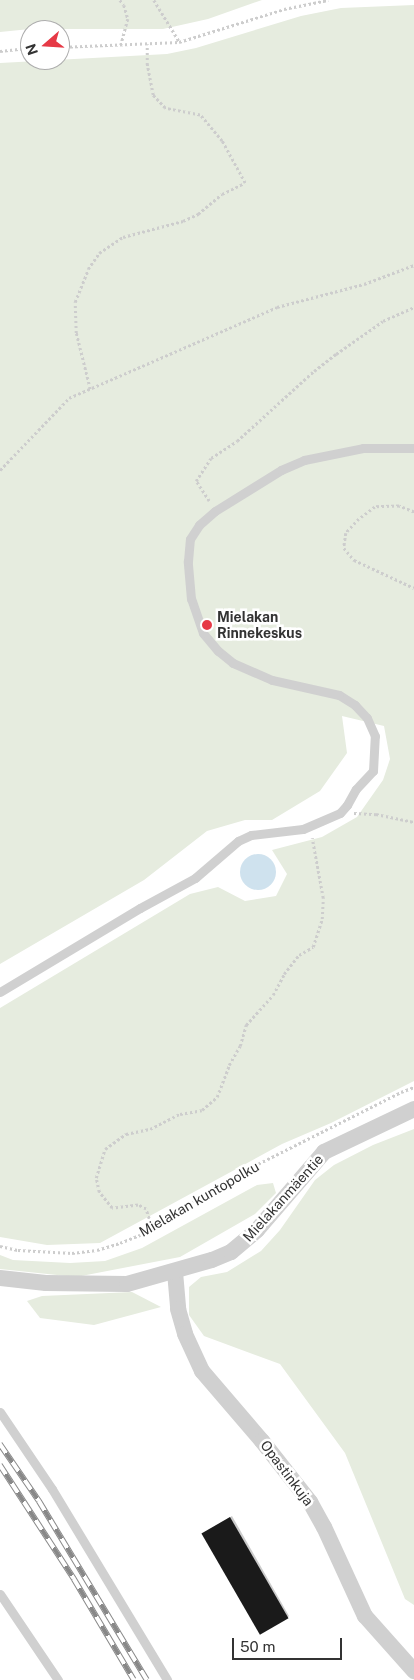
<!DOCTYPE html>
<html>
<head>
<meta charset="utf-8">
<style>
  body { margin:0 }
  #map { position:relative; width:414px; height:1680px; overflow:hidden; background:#fff; font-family:"Public Sans",sans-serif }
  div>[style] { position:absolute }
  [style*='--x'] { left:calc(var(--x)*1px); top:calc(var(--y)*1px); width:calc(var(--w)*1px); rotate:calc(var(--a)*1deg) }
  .green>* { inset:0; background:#e6ecdf }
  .water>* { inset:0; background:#cfe2ee }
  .round { border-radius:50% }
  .shadow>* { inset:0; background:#0003 }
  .building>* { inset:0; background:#1a1a1a; transform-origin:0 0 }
  .path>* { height:2.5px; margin-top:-1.25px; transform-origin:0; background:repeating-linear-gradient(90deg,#cdcdcd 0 2.5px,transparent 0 5px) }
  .service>* { height:9px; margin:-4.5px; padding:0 4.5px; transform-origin:4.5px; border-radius:4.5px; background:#d0d0d0 }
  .minor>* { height:16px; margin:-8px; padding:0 8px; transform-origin:8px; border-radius:8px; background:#d0d0d0 }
  .rail>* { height:5.5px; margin-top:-2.75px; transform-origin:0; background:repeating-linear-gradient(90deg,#fff 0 11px,#888 0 22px); box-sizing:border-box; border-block:1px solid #888 }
  .dots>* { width:14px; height:14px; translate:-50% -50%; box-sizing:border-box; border:2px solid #fff; border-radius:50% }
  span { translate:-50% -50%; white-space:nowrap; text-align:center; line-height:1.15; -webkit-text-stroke:5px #fff; paint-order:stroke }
  .poi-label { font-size:14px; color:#333; font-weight:700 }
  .left { translate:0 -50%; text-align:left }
  .street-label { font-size:14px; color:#333 }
  .north { position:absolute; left:20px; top:20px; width:50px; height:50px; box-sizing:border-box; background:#fff; border:1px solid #adadad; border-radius:50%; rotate:251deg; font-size:14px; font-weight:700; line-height:20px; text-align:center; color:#333 }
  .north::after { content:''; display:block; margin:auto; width:18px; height:22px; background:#e63946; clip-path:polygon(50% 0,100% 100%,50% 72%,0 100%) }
  .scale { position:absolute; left:232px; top:1638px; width:110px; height:22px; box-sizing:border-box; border:2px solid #333; border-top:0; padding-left:6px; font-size:15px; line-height:18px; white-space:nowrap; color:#333; -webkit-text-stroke:4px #fff; paint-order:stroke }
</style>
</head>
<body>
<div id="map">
  <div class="green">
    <i style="clip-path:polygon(0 0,262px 0,208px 19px,163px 29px,30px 29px,0 32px)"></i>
    <i style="clip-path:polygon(414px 5px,414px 1081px,331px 1123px,282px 1144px,100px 1243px,47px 1245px,0 1237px,0 1008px,190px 894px,218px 887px,245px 901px,276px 896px,287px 874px,272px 850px,322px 837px,357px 817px,383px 780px,390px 759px,384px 726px,342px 716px,347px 753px,320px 791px,272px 820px,245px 820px,207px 831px,144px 880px,0 964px,0 63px,167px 54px,196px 48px,301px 16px,341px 8px)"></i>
    <i style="clip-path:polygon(414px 1129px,414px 1605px,405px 1599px,345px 1453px,280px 1364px,204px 1336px,189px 1315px,189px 1287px,201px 1277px,227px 1272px,261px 1251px,280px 1230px,315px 1180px,334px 1165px,373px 1145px)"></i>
    <i style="clip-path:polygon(273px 1183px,276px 1193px,255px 1214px,180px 1257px,76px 1277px,0 1269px,0 1255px,13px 1260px,70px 1263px,105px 1261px,142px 1248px,257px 1185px)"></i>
    <i style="clip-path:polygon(132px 1292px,161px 1307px,94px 1325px,40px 1318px,27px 1301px,42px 1296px)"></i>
  </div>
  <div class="water">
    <i class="round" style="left:240px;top:854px;width:36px;height:36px"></i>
  </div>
  <div class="shadow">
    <i style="clip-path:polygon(232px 1516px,289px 1616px,287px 1618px,205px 1532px)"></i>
  </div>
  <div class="building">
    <i style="left:230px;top:1517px;width:117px;height:33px;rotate:60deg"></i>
  </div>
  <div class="path">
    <i style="--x:120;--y:0;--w:6;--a:51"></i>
    <i style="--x:124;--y:5;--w:15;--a:74"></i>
    <i style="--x:128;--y:19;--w:27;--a:105"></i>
    <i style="--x:154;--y:0;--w:48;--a:58.6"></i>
    <i style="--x:60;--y:47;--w:119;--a:-2.4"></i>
    <i style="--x:179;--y:42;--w:110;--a:-17.4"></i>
    <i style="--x:284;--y:9;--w:45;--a:-11.6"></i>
    <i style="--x:0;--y:51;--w:30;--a:-6"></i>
    <i style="--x:90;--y:389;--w:58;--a:-104"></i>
    <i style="--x:76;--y:333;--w:31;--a:-92"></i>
    <i style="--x:75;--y:302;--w:35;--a:-68"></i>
    <i style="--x:88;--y:269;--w:19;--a:-55"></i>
    <i style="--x:99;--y:253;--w:29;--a:-34"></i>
    <i style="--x:123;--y:237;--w:62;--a:-14.9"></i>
    <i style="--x:183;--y:221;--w:17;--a:-25"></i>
    <i style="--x:198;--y:214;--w:31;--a:-40"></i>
    <i style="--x:222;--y:194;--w:25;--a:-26"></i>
    <i style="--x:245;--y:183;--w:48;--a:-118.7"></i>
    <i style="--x:222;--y:141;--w:34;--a:-130"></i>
    <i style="--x:200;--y:115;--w:36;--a:-169"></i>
    <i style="--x:165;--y:108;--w:18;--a:-133"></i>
    <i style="--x:153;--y:95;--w:31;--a:-101"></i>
    <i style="--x:147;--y:65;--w:21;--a:-90"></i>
    <i style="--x:0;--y:470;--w:100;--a:-46.2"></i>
    <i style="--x:69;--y:398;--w:227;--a:-23.6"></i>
    <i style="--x:277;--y:307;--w:90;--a:-14.8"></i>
    <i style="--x:364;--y:284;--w:53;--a:-20.8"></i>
    <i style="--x:209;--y:501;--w:24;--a:-123"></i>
    <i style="--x:196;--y:481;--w:27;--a:-57"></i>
    <i style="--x:211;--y:458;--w:31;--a:-33"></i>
    <i style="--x:237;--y:441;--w:104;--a:-42.3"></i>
    <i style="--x:314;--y:371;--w:28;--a:-38"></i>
    <i style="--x:336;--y:354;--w:57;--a:-35.1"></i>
    <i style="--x:383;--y:321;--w:34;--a:-24"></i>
    <i style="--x:414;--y:512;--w:16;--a:-158"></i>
    <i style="--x:399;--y:506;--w:24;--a:178"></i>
    <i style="--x:375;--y:507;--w:20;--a:143"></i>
    <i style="--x:359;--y:519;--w:19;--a:133"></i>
    <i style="--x:346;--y:533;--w:15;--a:98"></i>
    <i style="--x:344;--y:548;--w:16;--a:50"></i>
    <i style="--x:354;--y:560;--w:66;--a:25"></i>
    <i style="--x:354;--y:813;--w:22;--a:3"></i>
    <i style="--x:376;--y:814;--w:39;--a:12"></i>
    <i style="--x:152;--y:1228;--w:20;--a:-108"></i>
    <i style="--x:146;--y:1209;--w:9;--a:-153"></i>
    <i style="--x:138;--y:1205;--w:26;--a:173"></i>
    <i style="--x:112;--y:1208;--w:21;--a:-129"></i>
    <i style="--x:99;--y:1192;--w:14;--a:-102"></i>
    <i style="--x:96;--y:1178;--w:30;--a:-73"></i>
    <i style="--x:105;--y:1149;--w:26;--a:-36"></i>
    <i style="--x:126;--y:1134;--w:25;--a:-12"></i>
    <i style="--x:150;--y:1129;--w:34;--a:-27"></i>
    <i style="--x:180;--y:1114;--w:22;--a:-10"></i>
    <i style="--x:202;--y:1110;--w:20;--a:-41"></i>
    <i style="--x:217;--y:1097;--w:34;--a:-69"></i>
    <i style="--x:229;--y:1065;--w:22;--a:-60"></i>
    <i style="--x:240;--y:1046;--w:22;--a:-74"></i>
    <i style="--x:246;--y:1025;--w:40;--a:-48"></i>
    <i style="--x:273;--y:995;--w:24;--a:-62"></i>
    <i style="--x:284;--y:974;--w:24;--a:-52"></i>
    <i style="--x:299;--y:955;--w:16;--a:-30"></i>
    <i style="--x:313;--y:947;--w:29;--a:-72"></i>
    <i style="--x:322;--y:919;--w:21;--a:-87"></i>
    <i style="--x:323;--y:898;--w:61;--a:-100.4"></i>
    <i style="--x:0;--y:1246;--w:18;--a:13"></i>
    <i style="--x:18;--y:1250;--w:54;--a:3.2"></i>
    <i style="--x:72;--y:1253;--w:25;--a:-7"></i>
    <i style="--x:97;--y:1250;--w:24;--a:-17"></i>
    <i style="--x:120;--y:1243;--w:24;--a:-22"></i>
    <i style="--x:142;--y:1234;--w:111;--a:-32.1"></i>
    <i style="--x:236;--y:1175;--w:185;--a:-26.7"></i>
    <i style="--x:401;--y:1092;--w:14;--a:-21"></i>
  </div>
  <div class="service">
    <i style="--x:0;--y:992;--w:163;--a:-31"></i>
    <i style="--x:140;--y:908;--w:63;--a:-28.6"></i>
    <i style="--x:195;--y:878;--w:57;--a:-40.7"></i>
    <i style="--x:238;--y:841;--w:14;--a:-25"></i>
    <i style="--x:251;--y:835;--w:52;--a:-6.6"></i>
    <i style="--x:303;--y:829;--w:40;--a:-23.4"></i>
    <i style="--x:340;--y:813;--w:11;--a:-49"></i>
    <i style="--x:347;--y:805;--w:18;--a:-61"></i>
    <i style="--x:356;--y:789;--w:25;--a:-47"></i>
    <i style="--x:373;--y:771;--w:35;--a:-87"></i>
    <i style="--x:375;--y:736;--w:20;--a:-114"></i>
    <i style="--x:367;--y:718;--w:18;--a:-133"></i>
    <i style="--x:355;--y:705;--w:19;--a:-148"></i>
    <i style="--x:339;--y:695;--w:69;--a:-167.4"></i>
    <i style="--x:272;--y:680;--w:43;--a:-156.4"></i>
    <i style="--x:233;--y:663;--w:19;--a:-141"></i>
    <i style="--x:218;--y:651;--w:23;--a:-130"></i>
    <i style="--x:203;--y:633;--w:36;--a:-109"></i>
    <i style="--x:191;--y:599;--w:38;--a:-95"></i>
    <i style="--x:188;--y:561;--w:22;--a:-85"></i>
    <i style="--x:190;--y:539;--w:17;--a:-57"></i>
    <i style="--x:199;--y:525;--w:21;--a:-41"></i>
    <i style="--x:215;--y:511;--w:78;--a:-31.8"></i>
    <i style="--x:281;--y:470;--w:25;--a:-23"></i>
    <i style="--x:304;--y:460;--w:60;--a:-11.5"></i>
    <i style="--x:363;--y:448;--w:51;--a:0"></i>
    <i style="--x:0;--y:1412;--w:93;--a:56"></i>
    <i style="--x:52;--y:1489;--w:223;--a:58.9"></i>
    <i style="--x:0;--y:1594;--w:104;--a:56"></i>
  </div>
  <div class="minor">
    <i style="--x:175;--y:1272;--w:37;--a:85"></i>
    <i style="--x:178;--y:1309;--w:26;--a:74"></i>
    <i style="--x:185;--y:1334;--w:41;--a:65.3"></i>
    <i style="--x:202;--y:1371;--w:92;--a:49.4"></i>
    <i style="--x:262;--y:1441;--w:78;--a:51.8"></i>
    <i style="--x:310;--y:1502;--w:29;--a:61"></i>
    <i style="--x:324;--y:1527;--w:98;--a:65.3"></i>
    <i style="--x:365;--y:1616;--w:74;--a:48.3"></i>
    <i style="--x:0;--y:1278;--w:46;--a:6.2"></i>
    <i style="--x:46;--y:1283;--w:81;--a:0.7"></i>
    <i style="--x:127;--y:1284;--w:88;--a:-15.8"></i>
    <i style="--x:212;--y:1260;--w:21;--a:-23"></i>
    <i style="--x:231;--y:1252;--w:34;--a:-40"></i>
    <i style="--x:257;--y:1230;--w:103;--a:-49.3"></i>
    <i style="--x:324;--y:1152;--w:100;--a:-25.5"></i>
  </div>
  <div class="rail">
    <i style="--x:0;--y:1444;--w:69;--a:55.6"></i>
    <i style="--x:39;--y:1501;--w:209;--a:58.9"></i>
    <i style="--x:0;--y:1465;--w:136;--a:57"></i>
    <i style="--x:74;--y:1579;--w:117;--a:59.3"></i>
  </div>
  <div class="dots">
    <i style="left:207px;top:625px;background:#e63946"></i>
  </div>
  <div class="poi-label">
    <span class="left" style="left:217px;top:625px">Mielakan<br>Rinnekeskus</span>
  </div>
  <div class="street-label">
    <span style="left:283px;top:1198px;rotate:-48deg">Mielakanmäentie</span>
    <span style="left:199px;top:1199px;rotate:-30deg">Mielakan kuntopolku</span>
    <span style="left:287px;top:1473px;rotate:53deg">Opastinkuja</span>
  </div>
  <div class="north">N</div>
  <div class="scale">50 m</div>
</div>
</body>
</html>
